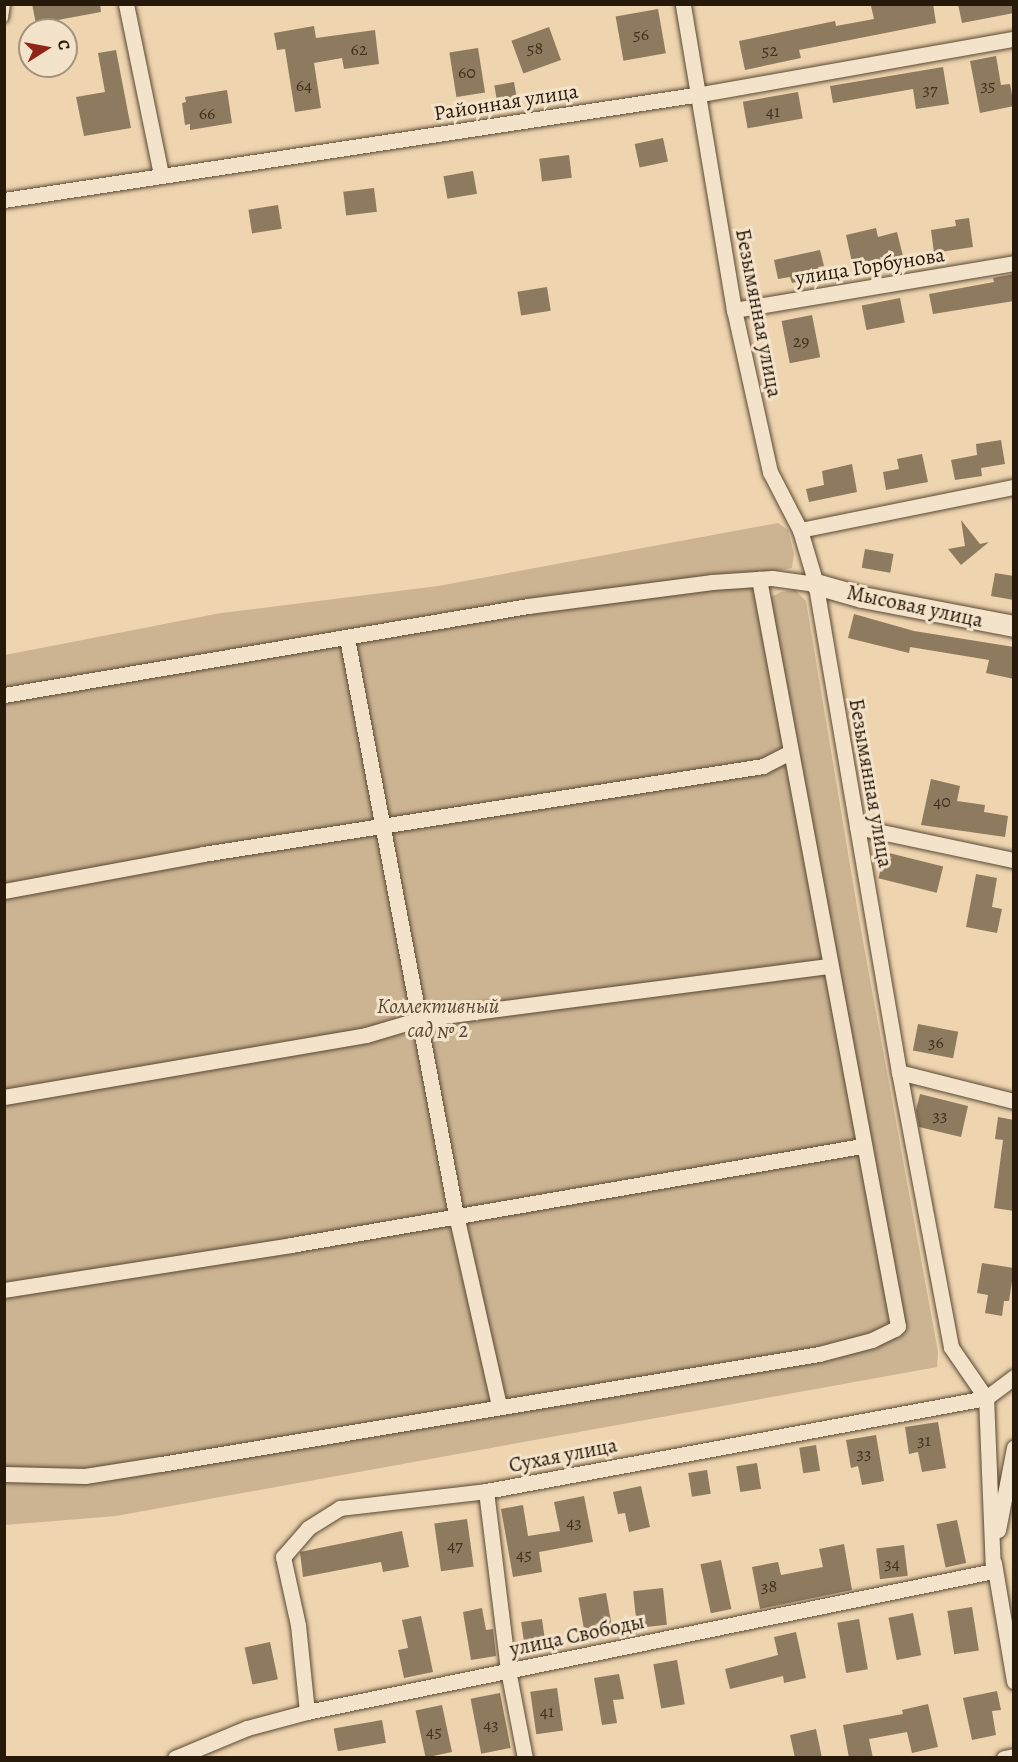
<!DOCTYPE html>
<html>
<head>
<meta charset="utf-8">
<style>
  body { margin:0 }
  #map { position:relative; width:1018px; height:1762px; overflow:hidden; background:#eed4af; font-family:Alegreya,serif }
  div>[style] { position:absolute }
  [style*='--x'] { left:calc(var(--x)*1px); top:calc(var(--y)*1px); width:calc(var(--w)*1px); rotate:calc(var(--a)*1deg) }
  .green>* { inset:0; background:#ccb493 }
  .building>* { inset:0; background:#8e7a5f; transform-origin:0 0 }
  .roads { filter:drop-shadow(0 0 2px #594832) drop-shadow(0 0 2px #594832) }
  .lane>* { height:8px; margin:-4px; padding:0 4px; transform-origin:4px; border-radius:4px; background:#f4e3cb }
  .street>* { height:15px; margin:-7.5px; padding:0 7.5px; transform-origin:7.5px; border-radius:7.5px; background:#f4e3cb }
  .secondary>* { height:21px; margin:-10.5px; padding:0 10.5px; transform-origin:10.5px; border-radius:10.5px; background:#f4e3cb }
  span { translate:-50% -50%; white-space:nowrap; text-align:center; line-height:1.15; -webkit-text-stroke:6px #f4e3cb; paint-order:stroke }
  .number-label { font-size:18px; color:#41311e }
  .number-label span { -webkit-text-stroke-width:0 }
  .street-label { font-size:21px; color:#271909 }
  .park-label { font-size:21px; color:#594832; font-style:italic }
  .frame { position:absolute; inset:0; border:6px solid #271909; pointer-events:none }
  .north { position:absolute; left:18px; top:18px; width:60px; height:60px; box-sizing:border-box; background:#f4e3cb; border:2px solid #a2927d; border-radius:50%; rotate:79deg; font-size:16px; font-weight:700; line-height:24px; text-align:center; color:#271909 }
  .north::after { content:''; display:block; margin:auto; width:21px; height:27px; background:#8f2418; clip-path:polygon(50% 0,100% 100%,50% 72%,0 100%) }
</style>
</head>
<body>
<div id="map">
  <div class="green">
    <i style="clip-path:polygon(778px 523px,788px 530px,794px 554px,792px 568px,769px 572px,767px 599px,781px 592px,795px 590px,806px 601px,859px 919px,938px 1352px,937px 1367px,116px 1516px,5px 1525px,5px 655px,221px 613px,438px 586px)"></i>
  </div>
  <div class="building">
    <i style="clip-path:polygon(32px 4px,100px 4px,101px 12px,36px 24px)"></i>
    <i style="clip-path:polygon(879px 4px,933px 4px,936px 23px,799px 50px,801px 58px,745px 70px,739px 41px,835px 21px,836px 26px,874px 19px,871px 6px)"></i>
    <i style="clip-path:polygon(958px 4px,1014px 4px,1014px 13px,962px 23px)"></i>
    <i style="left:658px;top:9px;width:45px;height:43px;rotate:80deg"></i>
    <i style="clip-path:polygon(314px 26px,316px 38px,375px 30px,379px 64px,344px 69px,342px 58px,314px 63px,321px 108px,295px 112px,285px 49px,277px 50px,274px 33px)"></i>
    <i style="left:549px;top:27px;width:35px;height:40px;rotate:70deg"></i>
    <i style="left:478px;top:48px;width:45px;height:29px;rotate:81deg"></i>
    <i style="clip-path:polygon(116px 50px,131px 128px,84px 136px,76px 97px,105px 92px,98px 53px)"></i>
    <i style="clip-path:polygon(996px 56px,1001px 85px,1010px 84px,1014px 106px,980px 113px,970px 61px)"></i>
    <i style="clip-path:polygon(943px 67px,949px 104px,916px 109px,913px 89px,833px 103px,830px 86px)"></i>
    <i style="left:514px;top:82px;width:17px;height:20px;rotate:80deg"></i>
    <i style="clip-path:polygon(227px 90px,232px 123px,190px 130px,190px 124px,185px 125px,182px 103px,186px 102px,185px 97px)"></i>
    <i style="left:798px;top:92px;width:27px;height:56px;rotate:80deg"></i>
    <i style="left:663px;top:138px;width:24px;height:29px;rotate:78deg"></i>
    <i style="left:569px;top:155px;width:23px;height:30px;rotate:83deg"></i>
    <i style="left:473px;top:171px;width:23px;height:30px;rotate:80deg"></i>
    <i style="left:374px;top:188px;width:24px;height:31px;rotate:83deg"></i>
    <i style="left:278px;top:205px;width:24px;height:30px;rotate:81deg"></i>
    <i style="clip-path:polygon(969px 218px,973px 247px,934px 253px,931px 230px,956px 226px,955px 220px)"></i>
    <i style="clip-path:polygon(876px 228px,878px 237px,897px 232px,903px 256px,853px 267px,846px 235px)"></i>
    <i style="clip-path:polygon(820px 250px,824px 266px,818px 267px,820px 277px,792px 283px,790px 277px,778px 279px,774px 260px)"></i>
    <i style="clip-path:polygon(1014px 274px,1014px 301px,933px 314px,929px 294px,994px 282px,993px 278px)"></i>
    <i style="left:547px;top:287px;width:24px;height:30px;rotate:81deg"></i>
    <i style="left:900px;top:298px;width:25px;height:39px;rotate:79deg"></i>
    <i style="left:812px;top:315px;width:43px;height:31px;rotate:79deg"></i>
    <i style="clip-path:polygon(1001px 440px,1005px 464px,981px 468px,982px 476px,955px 480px,951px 460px,977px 455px,976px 444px)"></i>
    <i style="clip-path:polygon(922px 454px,928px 482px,886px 490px,883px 472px,899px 469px,897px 459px)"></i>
    <i style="clip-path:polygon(852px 464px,857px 492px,809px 502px,806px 489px,824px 485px,822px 471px)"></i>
    <i style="clip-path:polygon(961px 520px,980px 544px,989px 542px,961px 565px,948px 549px,965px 546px)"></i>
    <i style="left:865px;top:549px;width:29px;height:19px;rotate:10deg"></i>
    <i style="clip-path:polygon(995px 573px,1014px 576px,1014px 600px,991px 596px)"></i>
    <i style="clip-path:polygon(854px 614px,914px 631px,1014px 647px,1014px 679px,986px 673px,989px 660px,910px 647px,909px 653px,848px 638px)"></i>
    <i style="clip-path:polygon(931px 779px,960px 786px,957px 801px,985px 805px,984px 812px,1008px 816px,1005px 837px,921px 825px)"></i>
    <i style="left:885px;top:852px;width:60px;height:27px;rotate:14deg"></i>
    <i style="clip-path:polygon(976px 874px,997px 878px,992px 907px,1002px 909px,997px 933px,966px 927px)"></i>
    <i style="left:918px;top:1024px;width:41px;height:27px;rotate:11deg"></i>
    <i style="clip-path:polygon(920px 1094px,968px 1106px,961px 1137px,919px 1127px,916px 1110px)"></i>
    <i style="clip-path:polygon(998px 1117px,1014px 1120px,1014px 1211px,994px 1208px,1003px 1140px,995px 1139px)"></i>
    <i style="clip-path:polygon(982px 1263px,1014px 1268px,1009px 1301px,1004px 1301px,1002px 1316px,985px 1313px,988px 1295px,977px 1293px)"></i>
    <i style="clip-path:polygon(938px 1422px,946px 1468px,922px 1472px,918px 1452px,909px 1454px,905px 1427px)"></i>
    <i style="clip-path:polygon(876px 1435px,884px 1481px,862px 1485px,858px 1466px,851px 1468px,846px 1440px)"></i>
    <i style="left:816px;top:1445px;width:26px;height:17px;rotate:81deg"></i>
    <i style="left:757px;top:1463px;width:26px;height:21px;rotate:81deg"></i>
    <i style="left:707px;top:1470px;width:24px;height:19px;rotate:81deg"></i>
    <i style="clip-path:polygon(641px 1486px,650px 1527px,629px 1532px,625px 1513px,618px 1514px,613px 1492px)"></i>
    <i style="clip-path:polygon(584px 1496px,593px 1542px,539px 1552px,542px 1572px,513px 1577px,501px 1509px,523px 1505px,528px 1536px,560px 1531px,554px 1502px)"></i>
    <i style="left:467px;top:1519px;width:48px;height:33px;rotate:82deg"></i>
    <i style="left:957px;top:1520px;width:44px;height:21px;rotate:78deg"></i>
    <i style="clip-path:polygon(402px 1531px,409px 1567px,383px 1572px,381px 1562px,303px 1577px,300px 1552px)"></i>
    <i style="clip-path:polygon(844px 1544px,852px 1590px,760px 1609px,752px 1567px,778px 1562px,781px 1575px,823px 1567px,819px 1549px)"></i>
    <i style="left:904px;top:1545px;width:31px;height:28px;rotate:83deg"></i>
    <i style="left:721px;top:1560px;width:50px;height:21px;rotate:78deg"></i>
    <i style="left:663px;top:1588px;width:37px;height:30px;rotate:84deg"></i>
    <i style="left:606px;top:1593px;width:42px;height:28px;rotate:80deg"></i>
    <i style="left:972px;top:1607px;width:44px;height:25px;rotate:81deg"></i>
    <i style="clip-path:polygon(482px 1608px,486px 1630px,493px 1629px,496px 1656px,471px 1660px,463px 1612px)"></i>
    <i style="left:913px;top:1613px;width:43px;height:25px;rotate:79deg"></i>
    <i style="clip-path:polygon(421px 1616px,433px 1672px,404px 1678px,398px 1650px,408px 1648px,402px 1620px)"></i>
    <i style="left:542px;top:1619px;width:28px;height:21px;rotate:82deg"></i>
    <i style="left:859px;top:1619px;width:51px;height:22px;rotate:80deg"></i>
    <i style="clip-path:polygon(796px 1632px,806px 1678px,784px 1683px,783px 1676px,730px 1689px,725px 1669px,778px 1655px,774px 1637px)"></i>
    <i style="left:270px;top:1642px;width:38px;height:26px;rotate:78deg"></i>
    <i style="left:677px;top:1660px;width:45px;height:24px;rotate:80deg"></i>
    <i style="clip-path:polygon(619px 1674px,624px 1699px,613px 1700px,617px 1723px,602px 1725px,594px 1678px)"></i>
    <i style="left:557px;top:1688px;width:43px;height:27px;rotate:82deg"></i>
    <i style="clip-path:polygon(997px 1691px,1001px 1710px,992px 1711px,996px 1735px,972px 1740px,963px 1698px)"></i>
    <i style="left:500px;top:1693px;width:56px;height:30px;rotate:79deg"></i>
    <i style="clip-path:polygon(928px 1704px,938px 1747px,912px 1753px,907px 1732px,869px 1739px,873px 1758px,849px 1758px,843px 1725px,903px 1714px,902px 1710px)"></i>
    <i style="left:442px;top:1705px;width:48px;height:27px;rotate:78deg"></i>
    <i style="left:382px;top:1720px;width:23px;height:49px;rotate:80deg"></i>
    <i style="clip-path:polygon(816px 1729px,822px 1758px,795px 1758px,790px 1735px)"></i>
  </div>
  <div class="roads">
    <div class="lane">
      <i style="--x:4;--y:18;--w:14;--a:-82"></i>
    </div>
    <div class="street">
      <i style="--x:126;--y:4;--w:175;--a:78.4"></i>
      <i style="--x:4;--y:200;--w:705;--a:-8.65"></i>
      <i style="--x:701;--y:94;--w:318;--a:-10"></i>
      <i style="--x:734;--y:310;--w:284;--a:-9.5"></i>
      <i style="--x:800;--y:530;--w:218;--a:-11.4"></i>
      <i style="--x:347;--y:638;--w:587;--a:79.3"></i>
      <i style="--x:456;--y:1215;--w:196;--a:77.3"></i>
      <i style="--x:4;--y:695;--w:532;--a:-9.64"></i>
      <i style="--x:528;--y:606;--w:186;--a:-7.4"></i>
      <i style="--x:712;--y:582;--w:60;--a:-3.8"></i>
      <i style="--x:772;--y:578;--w:44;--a:7.8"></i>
      <i style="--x:857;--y:827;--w:160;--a:11.9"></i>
      <i style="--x:4;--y:891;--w:202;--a:-10.5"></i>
      <i style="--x:203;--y:854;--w:567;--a:-8.93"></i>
      <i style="--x:763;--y:766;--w:29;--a:-27"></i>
      <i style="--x:899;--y:1072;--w:119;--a:14.2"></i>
      <i style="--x:4;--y:1097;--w:367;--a:-9.7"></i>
      <i style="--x:366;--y:1035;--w:56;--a:-16.5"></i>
      <i style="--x:420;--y:1019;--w:412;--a:-7.4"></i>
      <i style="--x:4;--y:1290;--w:291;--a:-8.9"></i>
      <i style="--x:291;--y:1245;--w:580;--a:-9.84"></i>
      <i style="--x:4;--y:1474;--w:81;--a:1.4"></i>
      <i style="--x:85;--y:1476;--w:77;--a:-9"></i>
      <i style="--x:161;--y:1464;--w:667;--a:-9.49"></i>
      <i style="--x:819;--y:1354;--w:55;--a:-14.8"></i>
      <i style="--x:872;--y:1340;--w:25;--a:-26"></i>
      <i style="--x:895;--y:1329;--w:4;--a:-45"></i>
      <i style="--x:898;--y:1326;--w:760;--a:-100.54"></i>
      <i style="--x:486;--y:1491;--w:180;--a:83"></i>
      <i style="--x:508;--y:1670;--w:90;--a:79.1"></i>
      <i style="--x:998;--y:1530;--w:84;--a:-79"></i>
      <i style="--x:994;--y:1563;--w:120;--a:80.4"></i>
      <i style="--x:307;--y:1712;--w:87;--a:-95.9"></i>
      <i style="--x:298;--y:1625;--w:70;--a:-102.4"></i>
      <i style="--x:283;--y:1557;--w:38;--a:-49"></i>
      <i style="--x:308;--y:1528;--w:38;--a:-32"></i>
      <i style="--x:340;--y:1508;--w:147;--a:-6.6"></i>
      <i style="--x:486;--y:1491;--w:509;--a:-10.54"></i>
      <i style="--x:986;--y:1398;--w:35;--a:-37"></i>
      <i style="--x:175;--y:1758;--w:78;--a:-22.6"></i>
      <i style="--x:247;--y:1728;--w:62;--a:-14.9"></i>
      <i style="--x:307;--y:1712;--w:700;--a:-11.61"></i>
      <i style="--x:993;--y:1571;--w:173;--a:-92.3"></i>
      <i style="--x:986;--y:1398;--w:62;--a:-124.5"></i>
      <i style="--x:951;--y:1347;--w:280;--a:-100.7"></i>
      <i style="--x:899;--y:1072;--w:495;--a:-99.7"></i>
      <i style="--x:816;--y:584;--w:56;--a:-106.5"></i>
      <i style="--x:800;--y:530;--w:65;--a:-117.3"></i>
      <i style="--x:770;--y:472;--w:166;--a:-102.5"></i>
      <i style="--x:734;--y:310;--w:310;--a:-99.5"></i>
      <i style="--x:1004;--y:1758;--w:10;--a:-11"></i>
    </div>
    <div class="secondary">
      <i style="--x:816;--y:584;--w:48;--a:15.8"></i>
      <i style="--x:862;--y:597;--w:155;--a:10.8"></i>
    </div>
  </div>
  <div class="number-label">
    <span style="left:641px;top:34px">56</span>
    <span style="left:535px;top:48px">58</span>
    <span style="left:359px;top:49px">62</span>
    <span style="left:770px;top:50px">52</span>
    <span style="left:467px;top:72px">60</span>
    <span style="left:304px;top:85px">64</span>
    <span style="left:988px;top:85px">35</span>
    <span style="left:930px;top:89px">37</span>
    <span style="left:773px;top:111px">41</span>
    <span style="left:207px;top:113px">66</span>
    <span style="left:801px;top:341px">29</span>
    <span style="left:942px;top:801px">40</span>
    <span style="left:936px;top:1042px">36</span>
    <span style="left:940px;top:1115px">33</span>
    <span style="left:924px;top:1440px">31</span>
    <span style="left:864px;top:1453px">33</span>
    <span style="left:574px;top:1522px">43</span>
    <span style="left:455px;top:1545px">47</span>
    <span style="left:524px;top:1554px">45</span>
    <span style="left:892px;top:1563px">34</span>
    <span style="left:769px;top:1586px">38</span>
    <span style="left:547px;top:1711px">41</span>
    <span style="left:491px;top:1724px">43</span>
    <span style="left:434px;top:1731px">45</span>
  </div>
  <div class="street-label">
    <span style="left:506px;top:102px;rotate:-9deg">Районная улица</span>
    <span style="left:870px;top:266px;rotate:-9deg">улица Горбунова</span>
    <span style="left:759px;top:313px;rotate:79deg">Безымянная улица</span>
    <span style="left:915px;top:606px;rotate:12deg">Мысовая улица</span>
    <span style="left:871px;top:783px;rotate:80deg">Безымянная улица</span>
    <span style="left:563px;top:1455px;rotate:-11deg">Сухая улица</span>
    <span style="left:577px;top:1635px;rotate:-12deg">улица Свободы</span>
  </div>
  <div class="park-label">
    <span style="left:438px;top:1018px">Коллективный<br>сад № 2</span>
  </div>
  <div class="frame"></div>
  <div class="north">С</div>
</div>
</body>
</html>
